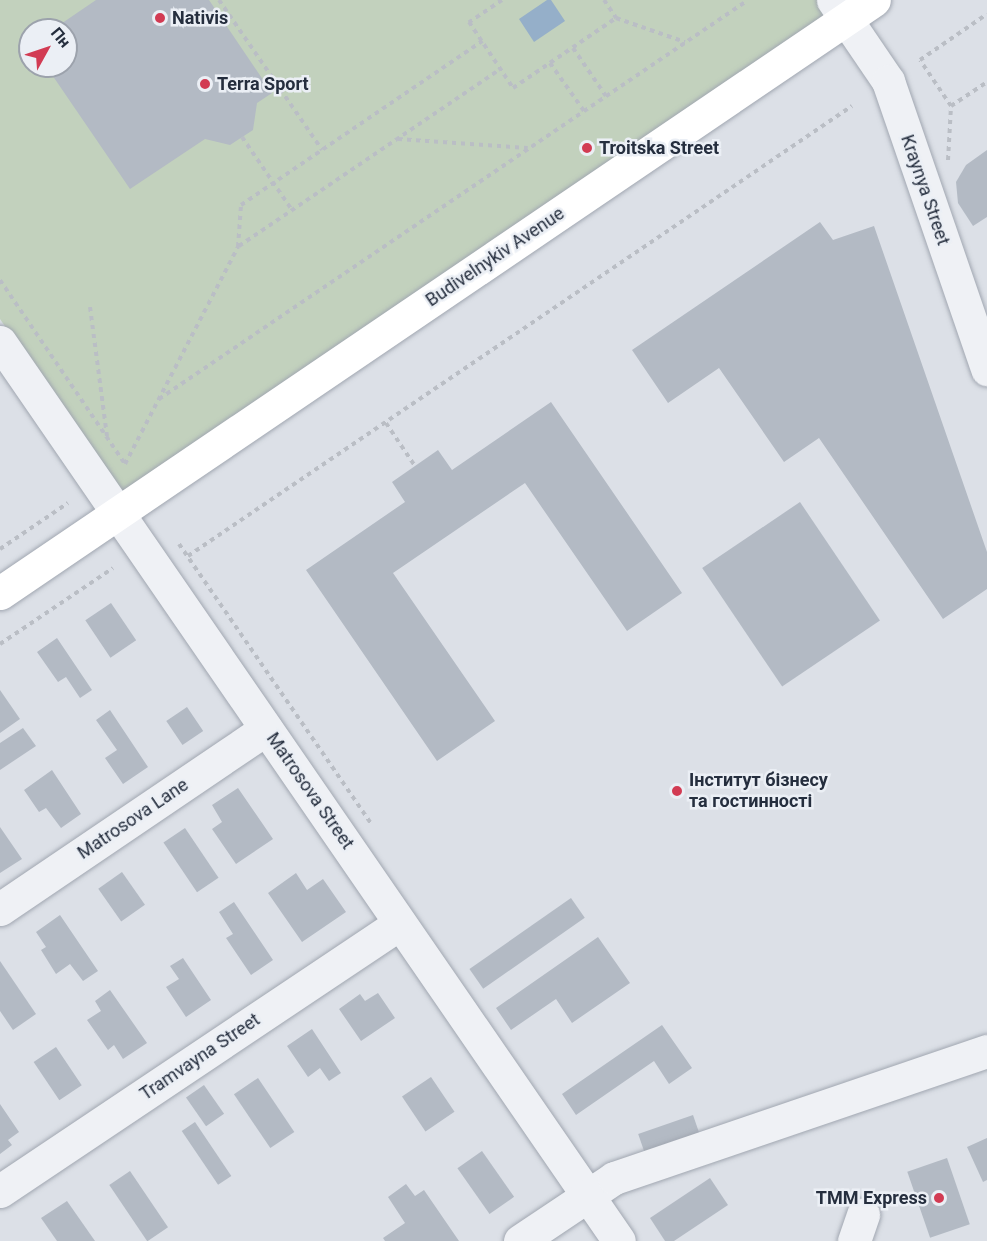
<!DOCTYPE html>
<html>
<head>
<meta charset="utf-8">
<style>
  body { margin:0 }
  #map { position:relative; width:987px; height:1241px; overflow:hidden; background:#dce0e7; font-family:Roboto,sans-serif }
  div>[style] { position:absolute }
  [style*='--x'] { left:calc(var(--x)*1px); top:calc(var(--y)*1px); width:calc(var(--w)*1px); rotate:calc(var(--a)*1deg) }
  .green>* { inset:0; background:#c2d1bd }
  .water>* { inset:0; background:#95afc9 }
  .building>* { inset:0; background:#b3bac4; transform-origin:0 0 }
  .path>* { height:4px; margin-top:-2px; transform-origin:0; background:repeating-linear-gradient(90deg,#babec5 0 4.5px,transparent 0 9px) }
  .roads { filter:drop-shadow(0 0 2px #a1a7b1) drop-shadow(0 0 2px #a1a7b1) }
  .minor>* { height:33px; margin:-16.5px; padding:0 16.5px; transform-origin:16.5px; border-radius:16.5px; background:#eff1f5 }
  .major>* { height:33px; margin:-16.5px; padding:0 16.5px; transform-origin:16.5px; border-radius:16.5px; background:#fff }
  .dots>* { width:16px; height:16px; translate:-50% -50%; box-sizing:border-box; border:3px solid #ebeff5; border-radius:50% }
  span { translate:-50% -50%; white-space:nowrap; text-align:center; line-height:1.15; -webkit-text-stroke:5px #ebeff5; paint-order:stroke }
  .poi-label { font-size:18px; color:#252e3e; font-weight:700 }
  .left { translate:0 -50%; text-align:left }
  .right { translate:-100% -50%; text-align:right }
  .street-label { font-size:18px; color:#252e3e }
  .north { position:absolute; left:18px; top:18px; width:60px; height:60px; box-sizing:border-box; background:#ebeff5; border:2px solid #9ca2ac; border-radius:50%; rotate:50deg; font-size:16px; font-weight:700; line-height:24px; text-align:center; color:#252e3e }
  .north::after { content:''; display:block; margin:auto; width:21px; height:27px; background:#d23b53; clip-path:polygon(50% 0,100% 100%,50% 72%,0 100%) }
</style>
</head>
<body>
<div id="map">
  <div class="green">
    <i style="clip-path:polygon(evenodd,0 0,818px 0,827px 14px,119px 494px,0 319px,0 0,30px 30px,66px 30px,66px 66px,30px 66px,30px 30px)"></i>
  </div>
  <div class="water">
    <i style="clip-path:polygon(547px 0,551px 0,565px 21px,534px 42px,519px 19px)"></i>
  </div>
  <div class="building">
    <i style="clip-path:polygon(96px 0,209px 0,272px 93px,257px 103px,253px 130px,230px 145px,205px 139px,130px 189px,46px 66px,66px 66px,66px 30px,52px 30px)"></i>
    <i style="clip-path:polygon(987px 150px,987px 217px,973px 226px,958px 203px,956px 182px,966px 165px)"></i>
    <i style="clip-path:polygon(820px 222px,833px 240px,874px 226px,987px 552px,987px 589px,943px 619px,819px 438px,784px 462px,719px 368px,668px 403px,632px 350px)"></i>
    <i style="clip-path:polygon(551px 402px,682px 593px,627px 631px,525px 483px,393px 573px,495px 721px,437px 761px,306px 570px,405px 502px,392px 482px,438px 450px,452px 470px)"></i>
    <i style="left:800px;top:502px;width:143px;height:118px;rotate:56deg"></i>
    <i style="left:111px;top:603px;width:45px;height:31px;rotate:56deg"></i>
    <i style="clip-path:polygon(57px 638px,92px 690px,80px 698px,66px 677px,58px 682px,37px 652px)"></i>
    <i style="clip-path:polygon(0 690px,20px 719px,0 733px)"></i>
    <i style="left:187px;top:707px;width:29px;height:25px;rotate:56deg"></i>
    <i style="clip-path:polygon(110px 710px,148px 767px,123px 784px,105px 758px,117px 750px,96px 720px)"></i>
    <i style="clip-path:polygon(23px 728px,36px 746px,0 770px,0 743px)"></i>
    <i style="clip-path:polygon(52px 770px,81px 814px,61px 828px,46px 808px,39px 812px,24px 790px)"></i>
    <i style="clip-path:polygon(238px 788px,273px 839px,236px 864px,212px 829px,222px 822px,212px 805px)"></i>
    <i style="clip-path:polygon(0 827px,22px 859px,0 873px)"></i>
    <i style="left:185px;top:828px;width:60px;height:26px;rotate:56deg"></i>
    <i style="left:122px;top:872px;width:40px;height:29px;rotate:55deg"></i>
    <i style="clip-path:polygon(296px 873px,307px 890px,323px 879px,346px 912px,302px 942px,268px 893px)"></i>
    <i style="left:571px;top:898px;width:24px;height:124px;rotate:55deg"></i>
    <i style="clip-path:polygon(234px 902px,273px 960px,251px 975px,226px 938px,233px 934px,219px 912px)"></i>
    <i style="clip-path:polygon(60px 915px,98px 971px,83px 981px,70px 964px,56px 974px,41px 950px,46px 947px,36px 932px)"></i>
    <i style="clip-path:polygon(598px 937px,630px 983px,572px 1023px,556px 999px,511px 1030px,496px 1008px)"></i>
    <i style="clip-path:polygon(183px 958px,211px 1000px,186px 1017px,166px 987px,179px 979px,170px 966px)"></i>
    <i style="clip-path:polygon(0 961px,36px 1014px,13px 1030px,0 1011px)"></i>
    <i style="clip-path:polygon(110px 990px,147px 1043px,123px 1059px,114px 1045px,108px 1050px,87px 1020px,101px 1011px,95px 1001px)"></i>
    <i style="clip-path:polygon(378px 993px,395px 1018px,361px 1041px,339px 1009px,360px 994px,365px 1001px)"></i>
    <i style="clip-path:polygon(662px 1025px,692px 1068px,669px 1084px,654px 1061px,576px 1115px,562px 1094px)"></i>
    <i style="clip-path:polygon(312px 1029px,341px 1073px,329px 1081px,320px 1068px,308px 1077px,287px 1046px)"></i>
    <i style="left:56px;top:1047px;width:46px;height:27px;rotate:56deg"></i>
    <i style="left:431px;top:1077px;width:42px;height:35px;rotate:56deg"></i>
    <i style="left:258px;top:1078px;width:65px;height:29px;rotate:56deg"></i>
    <i style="left:204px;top:1085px;width:35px;height:22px;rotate:55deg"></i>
    <i style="clip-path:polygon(0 1104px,19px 1132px,8px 1140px,12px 1145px,0 1154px)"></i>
    <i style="left:693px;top:1115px;width:28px;height:58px;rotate:71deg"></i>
    <i style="left:195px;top:1122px;width:65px;height:16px;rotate:56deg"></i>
    <i style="clip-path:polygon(987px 1138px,987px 1180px,983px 1182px,967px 1147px)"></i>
    <i style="left:482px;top:1151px;width:56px;height:30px;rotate:55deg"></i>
    <i style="left:947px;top:1158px;width:70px;height:42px;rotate:71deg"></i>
    <i style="left:130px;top:1171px;width:68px;height:25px;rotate:56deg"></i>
    <i style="clip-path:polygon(710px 1178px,728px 1205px,674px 1241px,665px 1241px,650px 1218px)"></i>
    <i style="clip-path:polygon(406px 1184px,415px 1196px,424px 1190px,459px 1241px,385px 1241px,383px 1238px,405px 1223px,388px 1197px)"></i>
    <i style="clip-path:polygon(67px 1201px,95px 1241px,57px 1241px,41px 1218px)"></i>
  </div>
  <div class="path">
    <i style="--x:219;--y:0;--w:182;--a:55.5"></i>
    <i style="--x:502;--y:0;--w:40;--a:146"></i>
    <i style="--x:469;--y:22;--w:79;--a:56.3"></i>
    <i style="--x:513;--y:88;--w:125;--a:-34.2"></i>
    <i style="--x:604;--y:0;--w:22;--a:56"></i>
    <i style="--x:616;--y:18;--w:73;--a:19.2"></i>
    <i style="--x:573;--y:48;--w:58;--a:55.5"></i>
    <i style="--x:550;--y:63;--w:59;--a:54.7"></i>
    <i style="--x:951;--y:106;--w:43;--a:-33.7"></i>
    <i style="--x:242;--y:137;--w:88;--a:55.6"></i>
    <i style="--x:398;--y:139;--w:130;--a:4"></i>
    <i style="--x:948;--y:160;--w:54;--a:-86.8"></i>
    <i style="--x:951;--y:106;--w:55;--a:-124"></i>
    <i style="--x:920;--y:60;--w:81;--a:-34.5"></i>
    <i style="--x:239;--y:246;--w:315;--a:-34.1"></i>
    <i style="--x:0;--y:280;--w:222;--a:55.8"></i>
    <i style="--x:125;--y:464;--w:245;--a:-62.5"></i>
    <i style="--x:238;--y:247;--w:42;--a:-85.9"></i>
    <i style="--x:241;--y:205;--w:292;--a:-34.2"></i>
    <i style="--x:90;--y:307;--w:130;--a:82.5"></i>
    <i style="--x:159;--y:399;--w:711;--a:-34.11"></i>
    <i style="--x:386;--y:423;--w:52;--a:56"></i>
    <i style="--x:179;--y:544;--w:341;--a:55.5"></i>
    <i style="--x:0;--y:549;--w:82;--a:-34.1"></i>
    <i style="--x:188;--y:556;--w:802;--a:-34.13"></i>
    <i style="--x:0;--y:644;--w:136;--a:-33.9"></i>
  </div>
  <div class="roads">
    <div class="minor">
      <i style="--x:833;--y:0;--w:98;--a:55.8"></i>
      <i style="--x:888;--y:81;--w:305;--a:71"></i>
      <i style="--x:0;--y:342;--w:1091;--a:55.45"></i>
      <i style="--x:0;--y:909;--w:321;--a:-34.1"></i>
      <i style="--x:0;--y:1191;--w:481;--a:-33.8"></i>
      <i style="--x:520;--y:1241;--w:113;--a:-33.8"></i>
      <i style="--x:614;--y:1178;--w:394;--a:-18.8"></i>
      <i style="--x:854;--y:1241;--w:28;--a:-71"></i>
    </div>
    <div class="major">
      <i style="--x:0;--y:593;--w:1056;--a:-34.16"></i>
    </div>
  </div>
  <div class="dots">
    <i style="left:160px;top:18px;background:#d23b53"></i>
    <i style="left:205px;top:84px;background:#d23b53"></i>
    <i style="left:587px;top:148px;background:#d23b53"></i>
    <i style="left:677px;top:791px;background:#d23b53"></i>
    <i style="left:939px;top:1198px;background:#d23b53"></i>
  </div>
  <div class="poi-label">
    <span class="left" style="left:172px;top:18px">Nativis</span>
    <span class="left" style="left:217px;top:84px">Terra Sport</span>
    <span class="left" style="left:599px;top:148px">Troitska Street</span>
    <span class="left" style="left:689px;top:791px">Інститут бізнесу<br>та гостинності</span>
    <span class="right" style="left:927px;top:1198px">TMM Express</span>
  </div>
  <div class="street-label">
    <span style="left:925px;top:190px;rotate:71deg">Kraynya Street</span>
    <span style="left:495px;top:257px;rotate:-34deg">Budivelnykiv Avenue</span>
    <span style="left:310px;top:791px;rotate:55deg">Matrosova Street</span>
    <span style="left:133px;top:819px;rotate:-34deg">Matrosova Lane</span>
    <span style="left:200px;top:1057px;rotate:-34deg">Tramvayna Street</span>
  </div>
  <div class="north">Пн</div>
</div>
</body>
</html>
